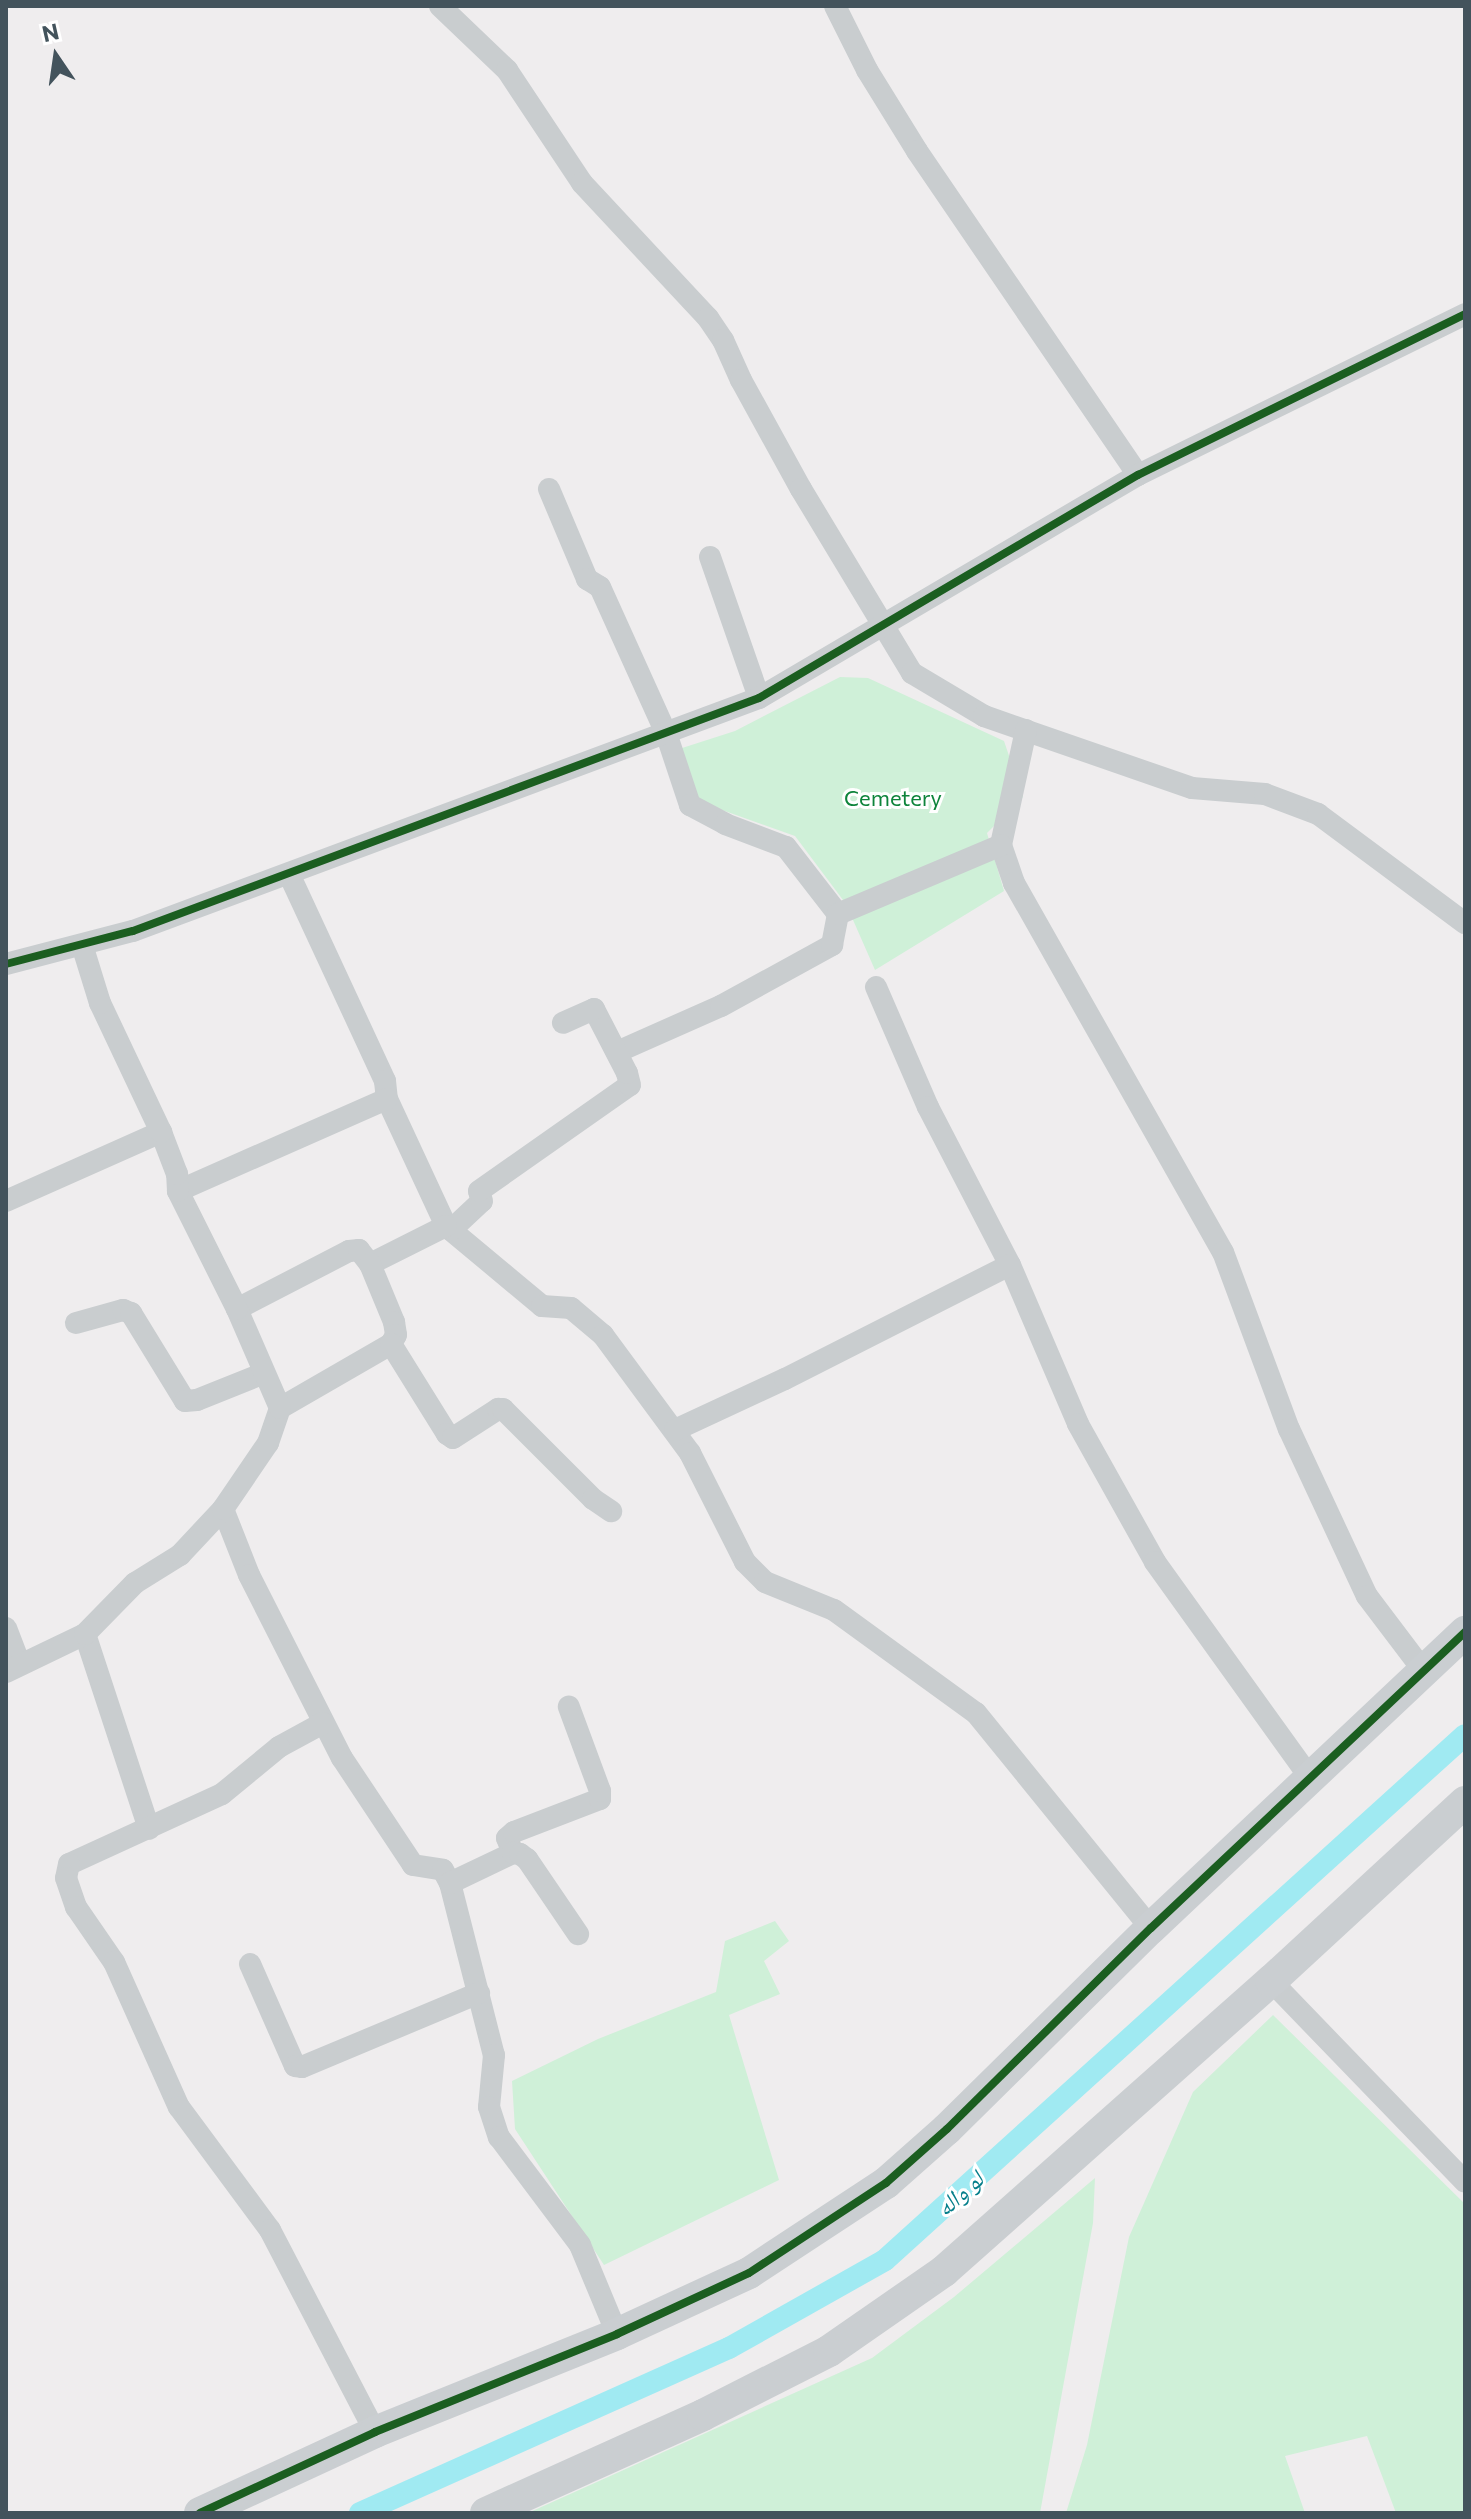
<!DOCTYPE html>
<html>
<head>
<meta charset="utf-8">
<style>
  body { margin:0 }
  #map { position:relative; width:1471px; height:2519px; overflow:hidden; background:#efedee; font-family:Commissioner,"Noto Naskh Arabic",sans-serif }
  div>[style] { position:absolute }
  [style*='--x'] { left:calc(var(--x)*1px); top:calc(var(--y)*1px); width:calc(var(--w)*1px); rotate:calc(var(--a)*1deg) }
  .green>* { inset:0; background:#cff0d8 }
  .canal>* { height:22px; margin:-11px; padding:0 11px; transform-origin:11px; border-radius:11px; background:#a0eaf2 }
  .street>* { height:22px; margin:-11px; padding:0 11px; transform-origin:11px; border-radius:11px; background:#c9cdcf }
  .secondary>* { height:32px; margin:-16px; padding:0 16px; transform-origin:16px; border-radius:16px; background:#caced1 }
  .cycleway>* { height:8px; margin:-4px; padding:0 4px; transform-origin:4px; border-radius:4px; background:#1b5e20 }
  span { translate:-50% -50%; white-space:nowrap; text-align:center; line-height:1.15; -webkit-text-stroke:6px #fff; paint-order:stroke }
  .park-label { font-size:22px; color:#0e843b }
  .water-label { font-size:24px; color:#047e8a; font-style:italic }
  .frame { position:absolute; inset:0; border:8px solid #43535c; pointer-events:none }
  .north { position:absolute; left:16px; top:16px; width:80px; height:80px; -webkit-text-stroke:6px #fff; paint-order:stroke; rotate:347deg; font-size:22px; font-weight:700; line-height:32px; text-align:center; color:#43535c }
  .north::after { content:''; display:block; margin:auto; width:28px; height:36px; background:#43535c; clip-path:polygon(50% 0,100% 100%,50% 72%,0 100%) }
</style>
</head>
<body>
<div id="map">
  <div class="green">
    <i style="clip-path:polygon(840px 677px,868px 678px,1004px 741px,1023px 797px,987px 833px,1004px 891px,875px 970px,846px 904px,795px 836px,694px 800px,679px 749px,735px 731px)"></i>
    <i style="clip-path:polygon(775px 1921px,789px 1941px,764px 1961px,780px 1994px,729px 2015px,779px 2180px,604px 2265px,515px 2129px,512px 2081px,598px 2039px,716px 1992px,725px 1941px)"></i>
    <i style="clip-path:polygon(1273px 2015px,1465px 2204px,1465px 2513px,1396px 2513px,1367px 2436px,1285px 2456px,1305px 2513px,1066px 2513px,1087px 2445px,1129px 2237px,1193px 2092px)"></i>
    <i style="clip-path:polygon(1095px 2178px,1093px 2223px,1040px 2513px,528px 2513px,872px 2358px,954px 2297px)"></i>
  </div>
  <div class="canal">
    <i style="--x:360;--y:2513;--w:404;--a:-24.1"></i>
    <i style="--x:729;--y:2348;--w:179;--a:-29.4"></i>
    <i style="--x:885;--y:2260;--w:782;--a:-42.15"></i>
  </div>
  <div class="street">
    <i style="--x:440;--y:6;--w:93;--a:43.7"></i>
    <i style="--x:507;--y:70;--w:136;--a:56.4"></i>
    <i style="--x:582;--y:183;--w:185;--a:47"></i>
    <i style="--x:708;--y:318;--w:27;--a:56"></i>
    <i style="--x:723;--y:340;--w:44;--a:65.8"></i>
    <i style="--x:741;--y:380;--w:124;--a:61.2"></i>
    <i style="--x:801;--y:489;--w:215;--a:58.9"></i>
    <i style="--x:912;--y:673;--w:84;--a:30.8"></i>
    <i style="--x:984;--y:716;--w:220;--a:19.1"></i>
    <i style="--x:1192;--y:788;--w:73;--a:4.7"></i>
    <i style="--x:1265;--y:794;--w:57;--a:20.7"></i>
    <i style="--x:1318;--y:814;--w:183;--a:36.6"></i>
    <i style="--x:835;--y:6;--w:72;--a:63.4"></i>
    <i style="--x:867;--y:70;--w:95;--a:58.3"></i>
    <i style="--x:917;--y:151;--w:392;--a:55.7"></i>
    <i style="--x:549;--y:489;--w:98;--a:67.1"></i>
    <i style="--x:587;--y:579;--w:15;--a:32"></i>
    <i style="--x:600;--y:587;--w:160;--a:65.7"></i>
    <i style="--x:666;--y:733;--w:76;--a:71.6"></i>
    <i style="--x:690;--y:805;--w:40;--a:28"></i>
    <i style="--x:725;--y:824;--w:65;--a:20.7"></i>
    <i style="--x:786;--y:847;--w:85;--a:52.2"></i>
    <i style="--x:710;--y:557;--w:149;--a:70.8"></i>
    <i style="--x:1026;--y:730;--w:118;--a:102.3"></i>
    <i style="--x:1001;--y:845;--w:40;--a:71.1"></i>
    <i style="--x:1014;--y:883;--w:424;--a:60.5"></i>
    <i style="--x:1223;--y:1252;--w:189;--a:69.6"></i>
    <i style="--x:1289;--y:1429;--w:184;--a:65"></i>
    <i style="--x:1367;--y:1596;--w:93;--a:52.9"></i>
    <i style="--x:289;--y:874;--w:228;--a:65.1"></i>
    <i style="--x:385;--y:1081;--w:18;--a:84"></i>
    <i style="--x:387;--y:1099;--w:140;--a:65.1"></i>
    <i style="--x:446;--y:1226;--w:125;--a:39.8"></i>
    <i style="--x:542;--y:1306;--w:29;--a:4"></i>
    <i style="--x:571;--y:1308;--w:42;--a:40.2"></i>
    <i style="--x:603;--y:1335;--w:147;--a:53.6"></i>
    <i style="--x:690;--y:1453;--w:122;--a:63.2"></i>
    <i style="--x:745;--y:1562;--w:28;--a:45"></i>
    <i style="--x:765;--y:1582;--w:74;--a:22.1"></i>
    <i style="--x:834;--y:1610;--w:175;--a:36"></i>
    <i style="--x:976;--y:1713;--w:277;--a:50.9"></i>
    <i style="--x:6;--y:964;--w:131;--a:-14.6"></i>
    <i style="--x:133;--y:931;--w:668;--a:-20.42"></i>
    <i style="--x:759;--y:698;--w:440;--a:-30.5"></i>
    <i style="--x:1138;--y:475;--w:364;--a:-26.2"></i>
    <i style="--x:876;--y:987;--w:131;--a:66.6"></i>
    <i style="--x:928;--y:1107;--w:178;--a:62.6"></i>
    <i style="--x:1010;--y:1265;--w:173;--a:66.8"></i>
    <i style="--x:1078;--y:1424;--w:158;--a:60.8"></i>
    <i style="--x:1155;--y:1562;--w:266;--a:54.3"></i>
    <i style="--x:617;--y:1052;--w:114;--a:-23.9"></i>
    <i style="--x:721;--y:1006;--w:127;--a:-28.8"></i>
    <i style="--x:832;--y:945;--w:32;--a:-79"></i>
    <i style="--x:838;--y:914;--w:177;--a:-22.9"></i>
    <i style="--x:178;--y:1191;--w:228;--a:-23.8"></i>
    <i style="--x:6;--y:1201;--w:170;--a:-24"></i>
    <i style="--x:451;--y:1230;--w:42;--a:-43.1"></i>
    <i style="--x:482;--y:1201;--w:10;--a:-107"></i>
    <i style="--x:479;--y:1191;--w:184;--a:-35.1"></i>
    <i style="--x:630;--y:1085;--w:12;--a:-104"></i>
    <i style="--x:627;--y:1073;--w:72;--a:-117.3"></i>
    <i style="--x:594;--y:1009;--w:34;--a:156"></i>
    <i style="--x:370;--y:1264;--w:85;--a:-26.6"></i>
    <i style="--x:237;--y:1309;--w:126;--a:-27.4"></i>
    <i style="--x:349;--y:1251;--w:10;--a:-6"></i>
    <i style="--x:359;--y:1250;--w:18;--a:52"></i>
    <i style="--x:370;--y:1264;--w:63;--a:67.5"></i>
    <i style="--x:394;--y:1322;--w:13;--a:81"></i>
    <i style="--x:396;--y:1335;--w:10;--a:119"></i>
    <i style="--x:391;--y:1344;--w:128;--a:150"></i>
    <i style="--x:76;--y:1323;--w:49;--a:-15.5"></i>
    <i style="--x:123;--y:1310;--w:9;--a:21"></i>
    <i style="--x:131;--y:1313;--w:103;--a:58.5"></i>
    <i style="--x:185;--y:1401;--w:12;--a:-5"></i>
    <i style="--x:197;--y:1400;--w:72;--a:-21.9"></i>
    <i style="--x:391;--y:1344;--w:106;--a:58.1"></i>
    <i style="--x:447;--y:1434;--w:7;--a:34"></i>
    <i style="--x:453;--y:1438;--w:54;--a:-32.8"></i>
    <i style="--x:498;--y:1409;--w:5;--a:0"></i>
    <i style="--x:503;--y:1409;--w:127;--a:45"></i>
    <i style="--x:593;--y:1499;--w:22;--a:34"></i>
    <i style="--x:675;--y:1430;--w:121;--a:-24.9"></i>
    <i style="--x:785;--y:1379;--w:252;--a:-26.9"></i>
    <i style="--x:223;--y:1509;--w:71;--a:68.5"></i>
    <i style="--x:249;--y:1575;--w:205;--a:63.1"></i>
    <i style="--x:342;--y:1758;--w:128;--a:56.4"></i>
    <i style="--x:413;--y:1865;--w:30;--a:9"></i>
    <i style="--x:443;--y:1870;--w:15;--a:62"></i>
    <i style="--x:450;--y:1883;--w:178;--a:75.7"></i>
    <i style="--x:494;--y:2055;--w:52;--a:95.5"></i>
    <i style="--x:489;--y:2107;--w:32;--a:72"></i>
    <i style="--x:499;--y:2137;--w:135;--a:53.1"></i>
    <i style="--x:580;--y:2245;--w:96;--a:67.4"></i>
    <i style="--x:6;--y:1628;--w:39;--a:69"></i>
    <i style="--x:85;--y:1634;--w:205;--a:71.8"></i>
    <i style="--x:6;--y:1672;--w:88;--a:-25.7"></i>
    <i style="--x:85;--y:1634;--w:71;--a:-45.6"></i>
    <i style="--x:135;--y:1583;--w:53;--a:-31.9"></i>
    <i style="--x:180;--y:1555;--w:63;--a:-46.9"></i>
    <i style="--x:223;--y:1509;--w:80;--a:-55.7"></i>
    <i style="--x:268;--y:1443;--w:37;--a:-71"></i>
    <i style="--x:280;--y:1408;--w:108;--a:-113.5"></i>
    <i style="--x:237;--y:1309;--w:132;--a:-116.6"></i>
    <i style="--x:178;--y:1191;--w:17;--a:-93"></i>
    <i style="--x:177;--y:1174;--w:45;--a:-110.9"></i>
    <i style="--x:161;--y:1132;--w:143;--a:-115.3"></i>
    <i style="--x:100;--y:1003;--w:61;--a:-107.2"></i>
    <i style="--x:323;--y:1723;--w:50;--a:151.4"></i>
    <i style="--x:279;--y:1747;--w:74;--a:140.5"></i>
    <i style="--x:222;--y:1794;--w:168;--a:155.4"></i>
    <i style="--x:69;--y:1864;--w:14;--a:102"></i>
    <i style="--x:66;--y:1878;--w:31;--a:71"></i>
    <i style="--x:76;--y:1907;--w:67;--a:55.4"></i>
    <i style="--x:114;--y:1962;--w:159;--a:65.9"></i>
    <i style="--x:179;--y:2107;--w:153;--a:53.5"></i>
    <i style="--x:270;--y:2230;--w:228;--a:62.5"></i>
    <i style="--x:513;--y:1853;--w:16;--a:-112"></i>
    <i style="--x:507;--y:1838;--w:9;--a:-41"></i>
    <i style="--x:514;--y:1832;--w:92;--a:-21"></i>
    <i style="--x:600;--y:1799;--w:8;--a:-90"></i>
    <i style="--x:600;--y:1791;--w:90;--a:-110.3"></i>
    <i style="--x:450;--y:1883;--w:70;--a:-25.5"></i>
    <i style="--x:513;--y:1853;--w:7;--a:8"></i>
    <i style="--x:520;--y:1854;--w:9;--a:36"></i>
    <i style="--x:527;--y:1859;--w:91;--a:55.8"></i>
    <i style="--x:250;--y:1964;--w:111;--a:66.2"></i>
    <i style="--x:295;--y:2066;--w:7;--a:8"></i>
    <i style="--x:302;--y:2067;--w:192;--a:-22.7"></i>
    <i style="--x:1271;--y:1981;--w:279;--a:46"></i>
  </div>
  <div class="secondary">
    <i style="--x:200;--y:2513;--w:193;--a:-24.8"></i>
    <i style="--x:375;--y:2432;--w:261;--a:-22"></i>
    <i style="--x:617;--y:2334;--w:145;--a:-24.8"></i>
    <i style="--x:749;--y:2273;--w:164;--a:-33.3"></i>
    <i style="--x:886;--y:2183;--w:81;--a:-41.5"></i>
    <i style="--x:947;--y:2129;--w:286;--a:-44.6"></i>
    <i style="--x:1151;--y:1928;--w:432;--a:-43.3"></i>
    <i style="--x:486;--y:2513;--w:238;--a:-24.3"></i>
    <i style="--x:703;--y:2415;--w:141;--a:-26.9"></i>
    <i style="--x:829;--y:2351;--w:140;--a:-34.8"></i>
    <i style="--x:944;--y:2271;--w:437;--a:-41.6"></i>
    <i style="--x:1271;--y:1981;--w:264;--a:-42.7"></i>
  </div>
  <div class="cycleway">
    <i style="--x:6;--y:964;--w:131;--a:-14.6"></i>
    <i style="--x:133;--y:931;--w:668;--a:-20.42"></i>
    <i style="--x:759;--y:698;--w:440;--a:-30.5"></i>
    <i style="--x:1138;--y:475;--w:364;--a:-26.2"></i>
    <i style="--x:200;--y:2513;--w:193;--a:-24.8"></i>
    <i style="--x:375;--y:2432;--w:261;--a:-22"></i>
    <i style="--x:617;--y:2334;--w:145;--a:-24.8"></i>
    <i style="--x:749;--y:2273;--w:164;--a:-33.3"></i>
    <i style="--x:886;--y:2183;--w:81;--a:-41.5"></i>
    <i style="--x:947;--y:2129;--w:286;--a:-44.6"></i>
    <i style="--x:1151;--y:1928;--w:432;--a:-43.3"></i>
  </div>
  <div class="park-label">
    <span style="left:893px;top:798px">Cemetery</span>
  </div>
  <div class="water-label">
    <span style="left:959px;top:2193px;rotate:-42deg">لو واله</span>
  </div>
  <div class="frame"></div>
  <div class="north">N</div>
</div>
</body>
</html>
